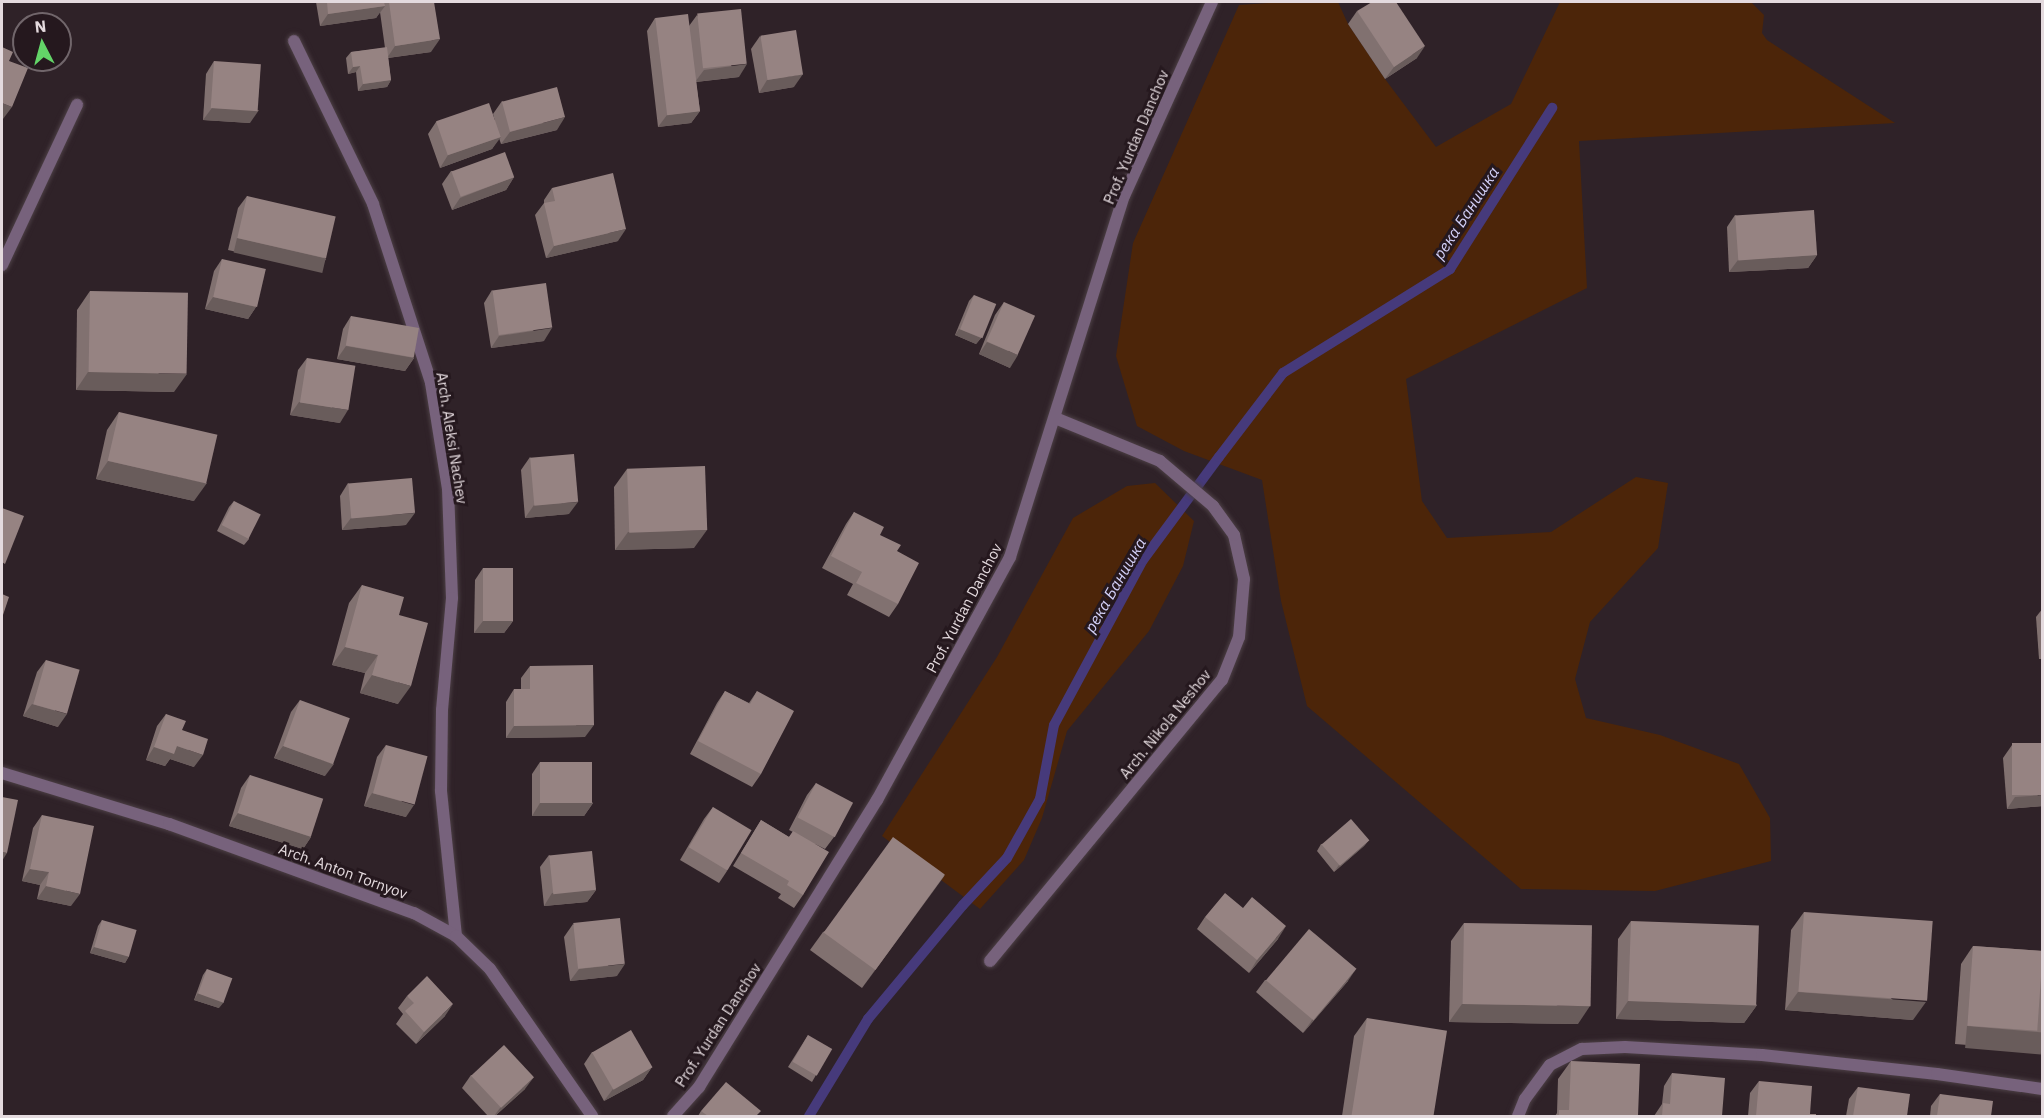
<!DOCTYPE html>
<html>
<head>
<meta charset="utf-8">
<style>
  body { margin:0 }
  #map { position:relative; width:2044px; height:1118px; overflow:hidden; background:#2f2228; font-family:"IBM Plex Sans",sans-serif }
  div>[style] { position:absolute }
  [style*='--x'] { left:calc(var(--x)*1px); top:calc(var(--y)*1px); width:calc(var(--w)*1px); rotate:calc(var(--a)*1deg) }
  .green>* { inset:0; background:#4c2509 }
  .stream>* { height:10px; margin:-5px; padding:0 5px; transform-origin:5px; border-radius:5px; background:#463a7b }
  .roads { filter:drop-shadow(0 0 2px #4c3f45) drop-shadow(0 0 2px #4c3f45) }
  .street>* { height:12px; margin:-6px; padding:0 6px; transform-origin:6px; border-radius:6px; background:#77627c }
  .wall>* { inset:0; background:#817170 }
  .shaded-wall>* { inset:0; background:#695c5b; transform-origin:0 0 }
  .building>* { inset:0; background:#968382; transform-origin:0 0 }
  span { translate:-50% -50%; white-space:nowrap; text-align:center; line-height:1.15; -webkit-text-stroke:6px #25181e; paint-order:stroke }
  .street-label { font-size:15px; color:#e4dade }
  .water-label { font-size:16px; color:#d3d0f7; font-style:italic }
  .frame { position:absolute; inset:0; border:3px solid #e4dade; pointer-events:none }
  .north { position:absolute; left:12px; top:12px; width:60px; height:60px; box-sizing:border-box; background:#25181e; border:2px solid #71666b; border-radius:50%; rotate:354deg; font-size:16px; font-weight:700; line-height:24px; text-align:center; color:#e4dade }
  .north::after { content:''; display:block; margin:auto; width:21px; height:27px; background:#63d468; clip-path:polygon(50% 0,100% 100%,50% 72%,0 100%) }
</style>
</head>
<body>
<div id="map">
  <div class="green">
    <i style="clip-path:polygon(1282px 2px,1338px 2px,1348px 24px,1385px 79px,1436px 147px,1511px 104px,1560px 2px,1751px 2px,1764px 15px,1762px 33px,1767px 40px,1895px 123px,1579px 141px,1587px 288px,1406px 379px,1422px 501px,1447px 538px,1551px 532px,1636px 477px,1668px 483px,1658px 548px,1590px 622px,1575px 679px,1586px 718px,1660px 735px,1739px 764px,1770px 818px,1771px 861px,1655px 891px,1521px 889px,1307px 706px,1281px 601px,1262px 480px,1184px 451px,1137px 426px,1116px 356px,1133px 243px,1239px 5px)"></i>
    <i style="clip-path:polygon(1155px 483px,1194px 521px,1183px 566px,1149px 631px,1067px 731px,1042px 818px,1024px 860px,980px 909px,882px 836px,997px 657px,1073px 518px,1127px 486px)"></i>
  </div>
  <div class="stream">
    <i style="--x:809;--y:1116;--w:114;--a:-58.7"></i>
    <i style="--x:868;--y:1019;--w:148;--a:-50.2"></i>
    <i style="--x:963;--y:905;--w:64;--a:-46.9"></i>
    <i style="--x:1007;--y:858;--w:68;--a:-60.8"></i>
    <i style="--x:1040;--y:799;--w:75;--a:-79.3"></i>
    <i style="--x:1054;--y:725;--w:187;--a:-61.7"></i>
    <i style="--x:1143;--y:560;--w:128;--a:-53.6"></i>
    <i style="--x:1219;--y:457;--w:106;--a:-52.7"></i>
    <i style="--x:1283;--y:373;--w:197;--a:-31.9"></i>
    <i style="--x:1450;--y:269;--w:191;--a:-57.6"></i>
  </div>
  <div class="roads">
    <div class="street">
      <i style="--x:294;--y:41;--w:181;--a:64.1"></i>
      <i style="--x:373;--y:204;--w:188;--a:72"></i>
      <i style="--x:431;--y:383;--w:107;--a:80.9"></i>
      <i style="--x:448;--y:489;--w:109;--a:87.9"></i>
      <i style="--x:452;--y:598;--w:112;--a:95.1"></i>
      <i style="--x:442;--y:710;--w:81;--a:90.7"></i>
      <i style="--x:441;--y:791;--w:146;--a:84.1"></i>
      <i style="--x:2;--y:265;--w:177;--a:-64.9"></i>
      <i style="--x:2;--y:773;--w:175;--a:17"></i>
      <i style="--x:169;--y:824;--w:261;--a:20"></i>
      <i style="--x:414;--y:913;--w:48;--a:28.7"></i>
      <i style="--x:456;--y:936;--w:47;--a:44.1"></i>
      <i style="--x:490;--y:969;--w:179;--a:55.2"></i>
      <i style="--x:990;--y:961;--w:364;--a:-50.5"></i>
      <i style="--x:1222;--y:680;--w:46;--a:-68.4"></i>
      <i style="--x:1239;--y:637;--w:58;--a:-85.1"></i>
      <i style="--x:1244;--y:579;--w:45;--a:-102.8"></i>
      <i style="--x:1234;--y:535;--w:36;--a:-126"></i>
      <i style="--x:1213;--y:506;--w:70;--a:-139.7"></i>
      <i style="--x:1160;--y:461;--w:113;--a:-157.7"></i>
      <i style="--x:673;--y:1116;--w:39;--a:-48"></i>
      <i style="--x:699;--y:1087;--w:338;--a:-58.2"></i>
      <i style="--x:877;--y:800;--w:277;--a:-61.3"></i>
      <i style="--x:1010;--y:557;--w:379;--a:-72.5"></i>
      <i style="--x:1124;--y:196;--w:213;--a:-65.6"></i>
      <i style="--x:1518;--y:1116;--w:18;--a:-68"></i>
      <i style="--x:1525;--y:1099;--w:42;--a:-53.7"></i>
      <i style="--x:1550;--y:1065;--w:36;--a:-27"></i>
      <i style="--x:1582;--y:1049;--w:43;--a:-2.7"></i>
      <i style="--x:1625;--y:1047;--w:137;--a:3.3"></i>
      <i style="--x:1762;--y:1055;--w:176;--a:6.2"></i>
      <i style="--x:1937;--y:1074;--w:106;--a:8.1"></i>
    </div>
  </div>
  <div class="wall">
    <i style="clip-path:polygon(316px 2px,434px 2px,431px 52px,388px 58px,391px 80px,387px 87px,358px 91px,356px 72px,348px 74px,346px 58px,351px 52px,385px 48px,380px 12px,376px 18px,320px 26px)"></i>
    <i style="clip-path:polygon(1357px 11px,1417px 58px,1385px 79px,1348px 24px)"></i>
    <i style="clip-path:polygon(697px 15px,739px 77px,696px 82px,700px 111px,691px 123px,658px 127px,647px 31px,655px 18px,689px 26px)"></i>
    <i style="clip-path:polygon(760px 36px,794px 87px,759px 93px,751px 49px)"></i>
    <i style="clip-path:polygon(214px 61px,250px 123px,203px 120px,206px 74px)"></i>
    <i style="clip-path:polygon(502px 101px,557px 130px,501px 144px,499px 138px,492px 149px,440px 168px,428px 134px,436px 122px,495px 121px,493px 114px)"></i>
    <i style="clip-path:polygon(451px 171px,514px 177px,506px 190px,452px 210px,442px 184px)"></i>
    <i style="clip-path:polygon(552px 188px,618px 241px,546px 258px,535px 215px,544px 203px,544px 200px)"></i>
    <i style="clip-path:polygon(247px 196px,326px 259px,318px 271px,228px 250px,238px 208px)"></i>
    <i style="clip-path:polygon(1735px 215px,1817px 255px,1808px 268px,1729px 272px,1727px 227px)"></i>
    <i style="clip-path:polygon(222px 259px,256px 307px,248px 319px,205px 309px,214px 271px)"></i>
    <i style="clip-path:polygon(492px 290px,544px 341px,491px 348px,484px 303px)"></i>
    <i style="clip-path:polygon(90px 291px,174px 392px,76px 390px,77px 310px)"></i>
    <i style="clip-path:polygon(974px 295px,981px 338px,976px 344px,955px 335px,969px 301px)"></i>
    <i style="clip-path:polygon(1004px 302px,1010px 368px,979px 354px,995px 315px)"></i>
    <i style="clip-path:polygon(351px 316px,414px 358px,405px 371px,337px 359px,343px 329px)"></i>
    <i style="clip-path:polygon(307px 358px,340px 423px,290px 415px,298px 370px)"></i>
    <i style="clip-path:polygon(119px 412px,194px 501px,96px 479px,107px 430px)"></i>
    <i style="clip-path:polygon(530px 457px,569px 514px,525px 518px,521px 470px)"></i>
    <i style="clip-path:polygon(627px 469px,694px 548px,615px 550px,614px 487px)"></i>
    <i style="clip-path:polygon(348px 483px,406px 525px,342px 530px,340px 496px)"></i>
    <i style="clip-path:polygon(234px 501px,249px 539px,244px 545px,217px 531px,229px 507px)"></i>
    <i style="clip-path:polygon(854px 512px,897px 551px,898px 604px,889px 617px,847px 595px,853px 584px,822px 568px,846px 524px)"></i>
    <i style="clip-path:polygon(483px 568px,513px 621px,504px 633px,474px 633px,475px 580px)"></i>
    <i style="clip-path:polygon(362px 585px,399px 615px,398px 704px,360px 693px,365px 673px,332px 665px,349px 603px)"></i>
    <i style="clip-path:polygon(2043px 608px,2043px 659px,2039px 659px,2036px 617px)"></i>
    <i style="clip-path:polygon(46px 660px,58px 727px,23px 716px,37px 672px)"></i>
    <i style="clip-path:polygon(530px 666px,585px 737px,506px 738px,506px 702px,514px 689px,521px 689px,521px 678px)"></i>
    <i style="clip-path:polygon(725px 691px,749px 703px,757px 691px,761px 774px,752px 787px,690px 754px,717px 703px)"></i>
    <i style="clip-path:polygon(300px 700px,325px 776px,274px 758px,291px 712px)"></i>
    <i style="clip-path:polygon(166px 714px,182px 730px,194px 767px,170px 759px,165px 766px,146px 760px,157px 726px)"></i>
    <i style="clip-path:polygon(386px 745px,406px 817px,364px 806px,377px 757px)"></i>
    <i style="clip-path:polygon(2012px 745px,2043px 806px,2007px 809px,2003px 758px)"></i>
    <i style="clip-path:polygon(540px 762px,593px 803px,584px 816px,532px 816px,532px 774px)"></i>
    <i style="clip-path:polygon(250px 775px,311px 837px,303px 849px,229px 826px,241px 788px)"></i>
    <i style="clip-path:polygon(816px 783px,834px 837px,825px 849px,815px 844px,803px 895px,794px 908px,778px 898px,781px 894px,733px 866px,761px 820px,789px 837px,793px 832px,789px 830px,807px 795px)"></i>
    <i style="clip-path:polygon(713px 807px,727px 871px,719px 883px,680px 860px,704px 819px)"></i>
    <i style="clip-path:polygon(42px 815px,71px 906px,37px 899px,40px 885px,22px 881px,33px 828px)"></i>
    <i style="clip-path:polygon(1369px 840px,1364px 846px,1334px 872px,1317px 851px,1321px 844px)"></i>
    <i style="clip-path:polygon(549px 855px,596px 890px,587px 902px,544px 906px,540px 867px)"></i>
    <i style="clip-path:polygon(945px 875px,862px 988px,810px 950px,823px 932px)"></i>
    <i style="clip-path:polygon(1804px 912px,1913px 1020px,1785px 1010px,1791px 930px)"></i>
    <i style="clip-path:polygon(1205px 917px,1278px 939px,1249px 973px,1197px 929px)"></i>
    <i style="clip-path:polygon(102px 920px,129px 956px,125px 963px,90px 953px,98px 926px)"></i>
    <i style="clip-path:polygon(1631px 921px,1757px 1005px,1744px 1023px,1616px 1019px,1618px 939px)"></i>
    <i style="clip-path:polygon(1464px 923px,1578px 1024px,1449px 1022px,1451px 941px)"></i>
    <i style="clip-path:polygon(573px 924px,617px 976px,570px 981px,564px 937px)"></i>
    <i style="clip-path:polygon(1973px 946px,2043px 951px,2043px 1051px,1955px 1044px,1961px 964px)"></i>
    <i style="clip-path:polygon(207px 969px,219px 1008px,194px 1000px,203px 975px)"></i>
    <i style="clip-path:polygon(1265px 980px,1348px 981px,1303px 1033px,1256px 992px)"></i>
    <i style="clip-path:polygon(407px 996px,445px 1016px,416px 1044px,396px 1024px,403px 1014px,398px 1008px)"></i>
    <i style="clip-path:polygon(1367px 1018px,1433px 1116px,1342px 1116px,1354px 1036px)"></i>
    <i style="clip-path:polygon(808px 1035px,816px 1075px,812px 1082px,788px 1067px)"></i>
    <i style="clip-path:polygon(592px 1052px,652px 1067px,643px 1080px,604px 1101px,584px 1064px)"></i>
    <i style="clip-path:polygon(1571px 1061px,1638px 1116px,1555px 1116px,1557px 1113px,1558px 1079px)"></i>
    <i style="clip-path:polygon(1672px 1073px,1722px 1116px,1654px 1116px,1662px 1104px,1664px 1086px)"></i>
    <i style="clip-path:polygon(471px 1075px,525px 1089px,495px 1116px,488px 1116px,462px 1088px)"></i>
    <i style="clip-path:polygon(1759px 1081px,1810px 1114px,1816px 1116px,1748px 1116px,1750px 1093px)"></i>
    <i style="clip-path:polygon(1858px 1087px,1907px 1116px,1846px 1116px,1849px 1099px)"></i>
    <i style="clip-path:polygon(1940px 1094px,1991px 1116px,1930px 1116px,1931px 1106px)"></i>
    <i style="clip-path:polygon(701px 1111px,757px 1116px,698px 1116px)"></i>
  </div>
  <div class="shaded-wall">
    <i style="clip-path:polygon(385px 6px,376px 18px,320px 26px,328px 14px)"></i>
    <i style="clip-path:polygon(440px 39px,431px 52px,387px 58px,395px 46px)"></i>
    <i style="clip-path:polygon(1425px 46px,1417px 58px,1385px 79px,1394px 67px)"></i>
    <i style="clip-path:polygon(747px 64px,739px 77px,695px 82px,704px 70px)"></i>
    <i style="clip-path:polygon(360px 66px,356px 72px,348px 74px,353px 67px)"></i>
    <i style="clip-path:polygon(803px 74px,794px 87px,759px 93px,767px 80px)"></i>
    <i style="clip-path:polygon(391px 80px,387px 87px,358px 91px,363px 84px)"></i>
    <i style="clip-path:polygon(2px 103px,12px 107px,3px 119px,2px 119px)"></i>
    <i style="clip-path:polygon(212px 108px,259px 110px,250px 123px,203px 120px)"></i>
    <i style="clip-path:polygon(700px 111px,691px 123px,658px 127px,667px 115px)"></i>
    <i style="clip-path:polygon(565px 117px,557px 130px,501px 144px,510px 132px)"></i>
    <i style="clip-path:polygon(501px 137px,492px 149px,440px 168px,448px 155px)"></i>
    <i style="clip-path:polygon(514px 177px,506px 190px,452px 210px,460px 198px)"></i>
    <i style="clip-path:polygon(626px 229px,618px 241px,546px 258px,554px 246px)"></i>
    <i style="left:237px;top:238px;width:91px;height:15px;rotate:13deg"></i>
    <i style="clip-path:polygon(1817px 255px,1808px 268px,1729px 272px,1738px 260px)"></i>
    <i style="clip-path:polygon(213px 297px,256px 307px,248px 319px,205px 309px)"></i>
    <i style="clip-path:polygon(552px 328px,544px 341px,491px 348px,499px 336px)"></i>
    <i style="clip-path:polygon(959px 329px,981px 338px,976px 344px,955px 335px)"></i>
    <i style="clip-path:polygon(987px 342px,1018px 355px,1010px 368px,979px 354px)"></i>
    <i style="clip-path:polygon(346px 346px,414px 358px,405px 371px,337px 359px)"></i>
    <i style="clip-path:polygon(88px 372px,187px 374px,174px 392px,76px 390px)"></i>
    <i style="clip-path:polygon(299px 402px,348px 410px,340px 423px,290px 415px)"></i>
    <i style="clip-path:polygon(108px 461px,207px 483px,194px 501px,96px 479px)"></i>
    <i style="clip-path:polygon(578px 502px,569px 514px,525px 518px,534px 505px)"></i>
    <i style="clip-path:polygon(415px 513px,406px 525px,342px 530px,351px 518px)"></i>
    <i style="clip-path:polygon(707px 530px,694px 548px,615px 550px,628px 532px)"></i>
    <i style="clip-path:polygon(483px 621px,513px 621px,504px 633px,474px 633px)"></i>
    <i style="clip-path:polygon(345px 647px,378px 655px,365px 673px,332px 665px)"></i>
    <i style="clip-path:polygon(372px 675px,411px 686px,398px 704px,360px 693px)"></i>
    <i style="clip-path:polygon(32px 704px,67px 714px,58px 727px,23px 716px)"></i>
    <i style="clip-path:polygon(594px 725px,585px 737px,506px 738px,514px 726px)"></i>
    <i style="clip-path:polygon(177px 746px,203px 755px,194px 767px,170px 759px,165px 766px,146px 760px,154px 747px)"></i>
    <i style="clip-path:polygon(283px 746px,334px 764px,325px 776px,274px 758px)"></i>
    <i style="clip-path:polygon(372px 793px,414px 805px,406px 817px,364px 806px)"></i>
    <i style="clip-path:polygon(2043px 795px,2043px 806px,2007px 809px,2015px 797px)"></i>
    <i style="clip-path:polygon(540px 803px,593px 803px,584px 816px,532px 816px)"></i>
    <i style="clip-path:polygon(238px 813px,311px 837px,303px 849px,229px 826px)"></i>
    <i style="clip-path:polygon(1369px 840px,1364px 846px,1334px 872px,1339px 865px)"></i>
    <i style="clip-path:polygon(2px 852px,7px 853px,2px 861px)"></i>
    <i style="clip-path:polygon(30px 869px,49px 872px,40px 885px,22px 881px)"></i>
    <i style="clip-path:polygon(945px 875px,932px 893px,862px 988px,875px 970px)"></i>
    <i style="clip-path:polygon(46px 886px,80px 894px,71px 906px,37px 899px)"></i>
    <i style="clip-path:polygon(596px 890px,587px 902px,544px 906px,552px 893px)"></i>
    <i style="clip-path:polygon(1286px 926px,1278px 939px,1249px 973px,1257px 960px)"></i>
    <i style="clip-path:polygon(94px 947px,129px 956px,125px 963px,90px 953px)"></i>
    <i style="clip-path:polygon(625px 964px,617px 976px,570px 981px,579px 969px)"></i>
    <i style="clip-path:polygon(1356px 969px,1348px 981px,1303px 1033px,1312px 1020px)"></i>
    <i style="clip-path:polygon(1798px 992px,1926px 1002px,1913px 1020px,1785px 1010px)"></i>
    <i style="clip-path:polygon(198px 993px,224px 1002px,219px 1008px,194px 1000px)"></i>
    <i style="clip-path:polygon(1628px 1001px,1757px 1005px,1744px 1023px,1616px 1019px)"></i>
    <i style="clip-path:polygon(453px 1004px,445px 1016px,416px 1044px,424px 1032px)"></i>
    <i style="clip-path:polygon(1462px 1004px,1590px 1006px,1578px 1024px,1449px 1022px)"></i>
    <i style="left:1967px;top:1026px;width:76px;height:22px;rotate:5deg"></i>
    <i style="clip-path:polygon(652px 1067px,643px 1080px,604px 1101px,613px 1089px)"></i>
    <i style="clip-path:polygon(534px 1077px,525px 1089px,495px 1116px,494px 1116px,500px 1108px)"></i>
  </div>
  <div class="building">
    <i style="clip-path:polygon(327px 2px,384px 2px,385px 6px,328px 14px)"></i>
    <i style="clip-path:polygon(389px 2px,434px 2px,440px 39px,395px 46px)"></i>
    <i style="clip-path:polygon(1372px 2px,1396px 2px,1425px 46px,1394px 67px,1357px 11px)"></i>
    <i style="left:741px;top:9px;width:55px;height:44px;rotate:84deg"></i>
    <i style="left:688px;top:14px;width:98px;height:33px;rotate:83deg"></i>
    <i style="left:796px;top:30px;width:45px;height:36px;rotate:81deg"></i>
    <i style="clip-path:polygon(2px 47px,13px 52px,9px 61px,28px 68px,12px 107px,2px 103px)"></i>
    <i style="clip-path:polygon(387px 47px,391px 80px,363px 84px,360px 66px,353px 67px,351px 52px)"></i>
    <i style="left:214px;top:61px;width:47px;height:47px;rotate:4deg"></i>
    <i style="left:557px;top:87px;width:31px;height:57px;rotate:75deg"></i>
    <i style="left:489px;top:103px;width:36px;height:56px;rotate:71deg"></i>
    <i style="left:505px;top:152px;width:27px;height:57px;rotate:70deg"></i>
    <i style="clip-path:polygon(613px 173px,626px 229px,554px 246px,544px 203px,555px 201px,552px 188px)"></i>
    <i style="left:247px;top:196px;width:91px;height:43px;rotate:13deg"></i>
    <i style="left:1814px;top:210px;width:45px;height:79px;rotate:86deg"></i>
    <i style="left:222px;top:259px;width:45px;height:39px;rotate:13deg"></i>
    <i style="left:546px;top:283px;width:45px;height:54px;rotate:82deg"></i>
    <i style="left:90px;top:291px;width:98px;height:81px;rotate:1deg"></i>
    <i style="left:974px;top:295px;width:24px;height:37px;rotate:22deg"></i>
    <i style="left:1004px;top:302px;width:34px;height:43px;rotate:24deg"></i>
    <i style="left:351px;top:316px;width:69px;height:30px;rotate:10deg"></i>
    <i style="left:307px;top:358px;width:49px;height:45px;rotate:9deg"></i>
    <i style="left:119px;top:412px;width:101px;height:50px;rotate:13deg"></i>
    <i style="left:574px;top:454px;width:48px;height:44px;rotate:85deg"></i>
    <i style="left:705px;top:466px;width:64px;height:78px;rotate:88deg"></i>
    <i style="left:412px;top:478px;width:35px;height:64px;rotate:85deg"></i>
    <i style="left:234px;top:501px;width:30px;height:27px;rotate:27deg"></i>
    <i style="clip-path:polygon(2px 508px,24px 516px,5px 564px,2px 562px)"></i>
    <i style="clip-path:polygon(854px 512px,884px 527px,880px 535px,901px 545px,897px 551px,919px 563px,898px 604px,856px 583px,862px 572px,831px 556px)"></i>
    <i style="left:483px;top:568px;width:30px;height:53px"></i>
    <i style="clip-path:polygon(362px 585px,404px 597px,399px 615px,428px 623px,411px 686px,372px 675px,378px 655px,345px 647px)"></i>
    <i style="clip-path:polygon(2px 594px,9px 597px,2px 618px)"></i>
    <i style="left:46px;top:660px;width:35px;height:46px;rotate:16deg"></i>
    <i style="clip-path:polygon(593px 665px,594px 725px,514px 726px,514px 689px,530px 689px,530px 666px)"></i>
    <i style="clip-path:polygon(725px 691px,750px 704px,757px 691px,794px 711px,761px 774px,698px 741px)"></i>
    <i style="left:300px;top:700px;width:53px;height:49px;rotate:20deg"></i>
    <i style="clip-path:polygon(166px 714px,186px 721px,182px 730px,208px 739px,203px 755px,177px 746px,174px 754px,154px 747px)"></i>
    <i style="left:2043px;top:743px;width:52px;height:31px;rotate:90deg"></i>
    <i style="left:386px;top:745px;width:43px;height:50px;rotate:15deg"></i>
    <i style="left:540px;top:762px;width:52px;height:41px"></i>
    <i style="left:250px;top:775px;width:77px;height:40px;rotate:18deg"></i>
    <i style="left:816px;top:783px;width:42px;height:39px;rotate:28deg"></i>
    <i style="clip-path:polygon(2px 797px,18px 800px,7px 853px,2px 852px)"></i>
    <i style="left:713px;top:807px;width:45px;height:47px;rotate:31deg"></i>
    <i style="clip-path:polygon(42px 815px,94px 826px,80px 894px,46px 886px,49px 872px,30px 869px)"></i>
    <i style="left:1351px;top:819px;width:28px;height:39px;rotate:49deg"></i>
    <i style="clip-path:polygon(761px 820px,789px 837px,793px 831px,829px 852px,803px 895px,787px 885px,789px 881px,741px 853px)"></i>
    <i style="left:893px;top:837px;width:64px;height:118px;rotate:36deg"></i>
    <i style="left:592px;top:851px;width:39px;height:43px;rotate:84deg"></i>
    <i style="clip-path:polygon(1225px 893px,1243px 908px,1252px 897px,1286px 926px,1257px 960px,1205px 917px)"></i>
    <i style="left:1804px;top:912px;width:129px;height:80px;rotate:4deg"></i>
    <i style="left:620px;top:918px;width:46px;height:47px;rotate:84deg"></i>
    <i style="left:102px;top:920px;width:36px;height:28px;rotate:16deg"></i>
    <i style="left:1631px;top:921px;width:128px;height:80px;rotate:2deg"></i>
    <i style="left:1464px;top:923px;width:128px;height:81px;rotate:1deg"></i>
    <i style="left:1309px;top:929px;width:62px;height:67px;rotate:40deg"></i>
    <i style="left:1973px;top:946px;width:70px;height:80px;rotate:4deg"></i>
    <i style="left:207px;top:969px;width:27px;height:26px;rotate:20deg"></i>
    <i style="clip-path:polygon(427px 976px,453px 1004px,424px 1032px,405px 1011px,414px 1003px,407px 996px)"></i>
    <i style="left:1367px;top:1018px;width:81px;height:99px;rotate:9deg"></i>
    <i style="left:631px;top:1030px;width:43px;height:45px;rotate:60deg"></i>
    <i style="left:808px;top:1035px;width:28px;height:31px;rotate:30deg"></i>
    <i style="left:504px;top:1045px;width:44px;height:45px;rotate:47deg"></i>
    <i style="clip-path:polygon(1571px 1061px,1640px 1064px,1638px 1116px,1559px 1116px,1559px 1110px,1569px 1110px)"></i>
    <i style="clip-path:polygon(1672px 1073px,1725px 1078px,1722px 1116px,1662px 1116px,1663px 1103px,1670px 1104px)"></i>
    <i style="clip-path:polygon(1759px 1081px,1812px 1086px,1810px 1114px,1816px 1114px,1816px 1116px,1756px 1116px)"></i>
    <i style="clip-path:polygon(726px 1082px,761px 1111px,756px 1116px,708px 1116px,701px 1111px)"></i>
    <i style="clip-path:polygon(1858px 1087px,1910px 1094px,1907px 1116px,1853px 1116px)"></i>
    <i style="clip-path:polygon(1940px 1094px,1993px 1101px,1991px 1116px,1937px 1116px)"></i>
  </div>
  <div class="street-label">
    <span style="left:1136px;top:137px;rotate:-67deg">Prof. Yurdan Danchov</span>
    <span style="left:452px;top:438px;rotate:81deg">Arch. Aleksi Nachev</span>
    <span style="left:964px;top:608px;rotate:-62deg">Prof. Yurdan Danchov</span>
    <span style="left:1165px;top:724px;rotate:-51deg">Arch. Nikola Neshov</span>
    <span style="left:343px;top:871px;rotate:20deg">Arch. Anton Tornyov</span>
    <span style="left:718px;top:1025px;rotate:-57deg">Prof. Yurdan Danchov</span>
  </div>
  <div class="water-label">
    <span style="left:1466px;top:213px;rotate:-57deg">река Банишка</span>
    <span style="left:1115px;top:585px;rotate:-60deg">река Банишка</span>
  </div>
  <div class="frame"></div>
  <div class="north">N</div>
</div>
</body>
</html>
